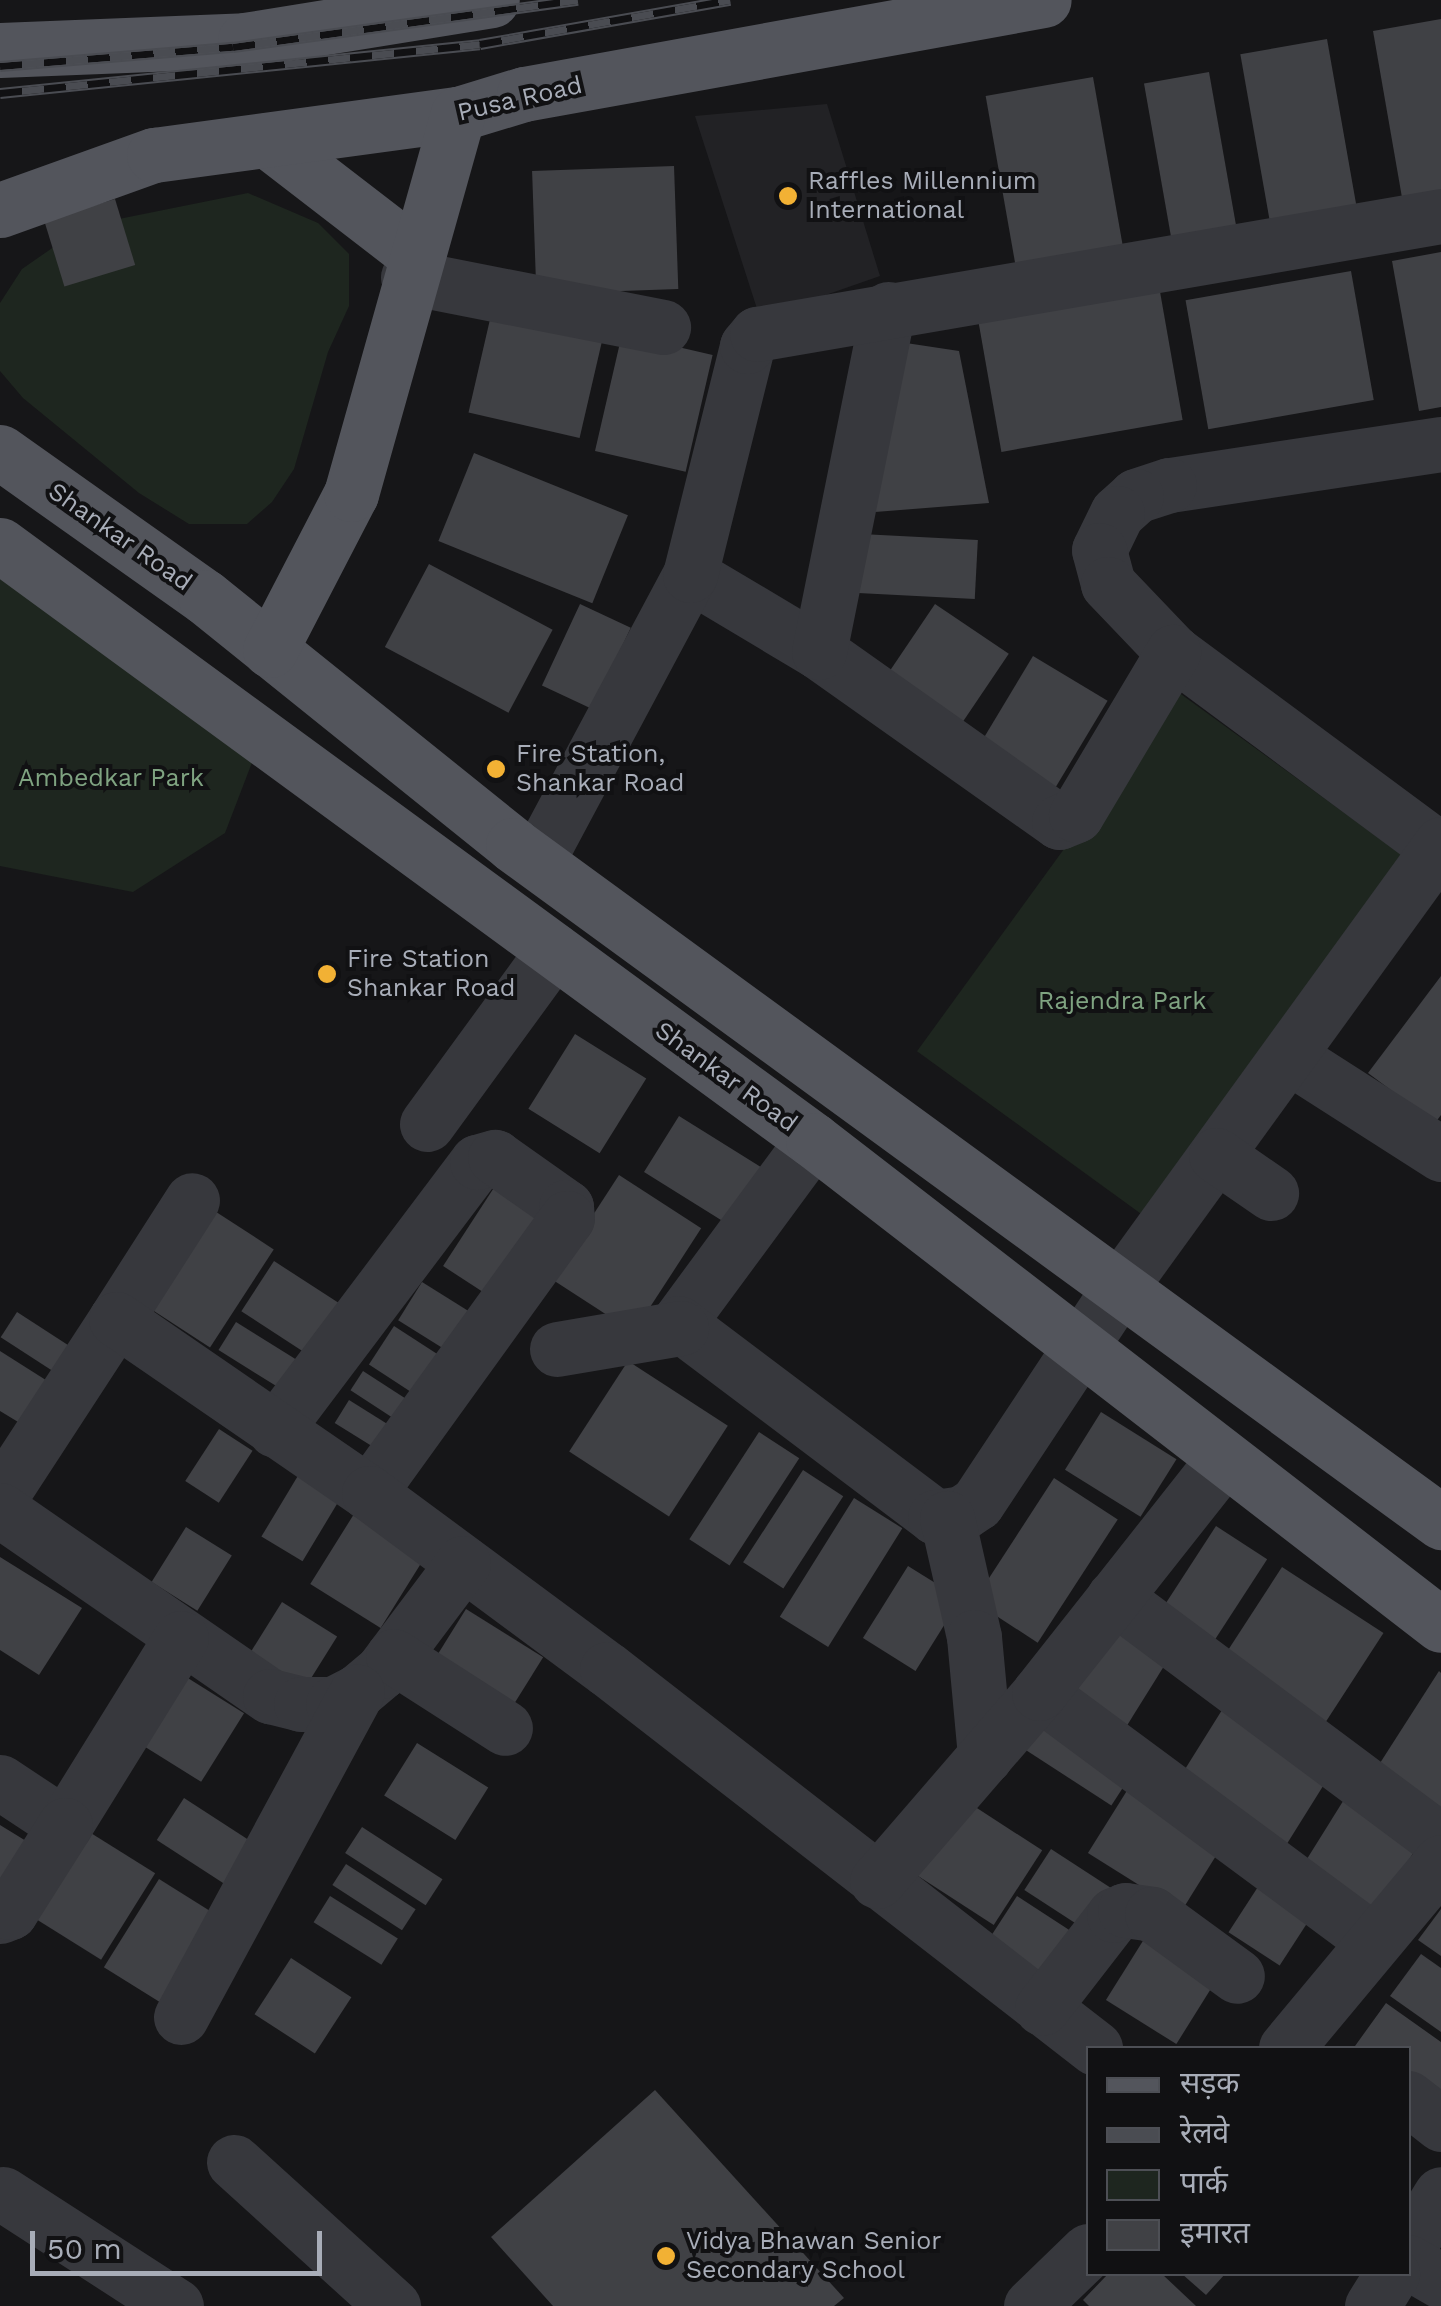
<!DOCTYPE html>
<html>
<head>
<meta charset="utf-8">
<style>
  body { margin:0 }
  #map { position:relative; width:1441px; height:2306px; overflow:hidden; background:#161618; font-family:"Work Sans","Noto Sans Devanagari",sans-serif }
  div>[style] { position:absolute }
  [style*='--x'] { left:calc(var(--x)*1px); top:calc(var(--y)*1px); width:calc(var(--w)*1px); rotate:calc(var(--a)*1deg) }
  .built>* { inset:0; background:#222225 }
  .green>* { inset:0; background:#1e261f; transform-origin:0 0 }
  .building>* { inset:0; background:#404145; transform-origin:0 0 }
  .minor>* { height:55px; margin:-27.5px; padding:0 27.5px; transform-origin:27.5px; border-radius:27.5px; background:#37383d }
  .major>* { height:55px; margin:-27.5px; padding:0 27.5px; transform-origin:27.5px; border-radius:27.5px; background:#53555c }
  .rail>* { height:11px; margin-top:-5.5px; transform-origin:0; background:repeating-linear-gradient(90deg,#111113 0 22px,#4a4c52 0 44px); box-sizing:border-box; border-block:2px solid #4a4c52 }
  .dots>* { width:28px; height:28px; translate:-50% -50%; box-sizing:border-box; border:5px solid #111113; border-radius:50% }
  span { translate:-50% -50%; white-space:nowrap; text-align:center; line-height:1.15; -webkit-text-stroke:8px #111113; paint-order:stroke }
  .street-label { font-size:25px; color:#a8adb8 }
  .poi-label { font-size:25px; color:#a8adb8 }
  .left { translate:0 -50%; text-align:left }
  .park-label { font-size:25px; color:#7fa381 }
  .legend { position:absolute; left:1086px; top:2046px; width:325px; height:230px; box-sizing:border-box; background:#111113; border:2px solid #4d4f55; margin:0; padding:12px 18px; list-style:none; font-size:30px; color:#a8adb8 }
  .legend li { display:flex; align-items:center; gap:20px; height:50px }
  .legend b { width:50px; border:2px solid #4d4f55 }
  .scale { position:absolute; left:30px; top:2231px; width:292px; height:45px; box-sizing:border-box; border:5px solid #a8adb8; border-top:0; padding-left:12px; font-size:30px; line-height:35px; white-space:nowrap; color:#a8adb8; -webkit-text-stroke:8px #111113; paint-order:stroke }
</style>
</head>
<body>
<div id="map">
  <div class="built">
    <i style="clip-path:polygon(827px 104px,880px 276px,760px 318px,695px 116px)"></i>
  </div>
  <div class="green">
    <i style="clip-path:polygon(248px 193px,318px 223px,349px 254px,349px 306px,328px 352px,294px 469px,272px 502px,247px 524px,189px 524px,139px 493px,23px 398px,0 371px,0 303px,22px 269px,84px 226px)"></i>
    <i style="clip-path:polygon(0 569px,256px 752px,225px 833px,133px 892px,0 866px)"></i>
    <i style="left:1178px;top:692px;width:281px;height:444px;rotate:36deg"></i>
  </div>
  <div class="building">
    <i style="clip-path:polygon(1441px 19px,1441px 202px,1404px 209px,1373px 31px)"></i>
    <i style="left:1327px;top:39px;width:184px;height:88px;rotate:80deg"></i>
    <i style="left:1209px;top:72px;width:163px;height:66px;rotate:80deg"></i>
    <i style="left:1093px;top:77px;width:174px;height:109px;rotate:80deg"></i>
    <i style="left:674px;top:166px;width:123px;height:142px;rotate:88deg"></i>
    <i style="left:115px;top:199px;width:69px;height:74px;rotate:73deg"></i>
    <i style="clip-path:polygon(1441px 252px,1441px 407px,1419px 411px,1392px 261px)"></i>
    <i style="left:1351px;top:271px;width:131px;height:168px;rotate:80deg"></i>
    <i style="left:1159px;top:286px;width:136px;height:184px;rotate:80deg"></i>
    <i style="left:491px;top:315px;width:114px;height:100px;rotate:13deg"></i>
    <i style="left:622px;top:334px;width:93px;height:120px;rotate:13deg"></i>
    <i style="clip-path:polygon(906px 343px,959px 351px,989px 503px,875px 512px)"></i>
    <i style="left:474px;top:453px;width:166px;height:95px;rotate:22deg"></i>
    <i style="left:861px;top:534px;width:117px;height:59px;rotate:3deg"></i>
    <i style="left:429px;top:564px;width:140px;height:94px;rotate:28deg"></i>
    <i style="left:580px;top:604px;width:56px;height:90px;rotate:25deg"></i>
    <i style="left:935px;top:604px;width:89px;height:93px;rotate:34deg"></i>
    <i style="left:1033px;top:656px;width:87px;height:105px;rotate:31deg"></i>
    <i style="clip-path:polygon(1441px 976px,1441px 1115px,1435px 1123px,1368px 1073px)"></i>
    <i style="left:575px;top:1034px;width:84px;height:88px;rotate:32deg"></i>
    <i style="left:679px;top:1116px;width:104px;height:66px;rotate:32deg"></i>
    <i style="left:619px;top:1175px;width:98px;height:124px;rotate:33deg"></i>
    <i style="left:497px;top:1183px;width:70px;height:99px;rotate:33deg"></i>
    <i style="left:210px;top:1208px;width:76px;height:117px;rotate:33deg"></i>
    <i style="left:274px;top:1261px;width:81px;height:60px;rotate:33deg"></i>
    <i style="left:422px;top:1282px;width:75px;height:45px;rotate:32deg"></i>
    <i style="left:17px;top:1312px;width:69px;height:30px;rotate:33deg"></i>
    <i style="left:236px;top:1322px;width:79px;height:33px;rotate:32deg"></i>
    <i style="left:394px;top:1326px;width:69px;height:46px;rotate:33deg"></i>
    <i style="clip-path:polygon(0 1351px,60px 1389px,33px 1431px,0 1411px)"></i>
    <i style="left:628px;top:1361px;width:119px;height:108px;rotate:33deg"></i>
    <i style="left:363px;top:1371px;width:70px;height:23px;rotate:33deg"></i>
    <i style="left:349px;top:1400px;width:66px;height:27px;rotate:32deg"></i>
    <i style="left:1101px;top:1412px;width:89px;height:68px;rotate:32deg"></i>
    <i style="left:219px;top:1429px;width:40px;height:62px;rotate:33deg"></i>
    <i style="left:759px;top:1432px;width:48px;height:128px;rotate:33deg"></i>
    <i style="left:803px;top:1470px;width:48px;height:110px;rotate:33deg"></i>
    <i style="left:299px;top:1474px;width:48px;height:73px;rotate:31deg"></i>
    <i style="left:1054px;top:1478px;width:76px;height:147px;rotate:33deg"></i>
    <i style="left:854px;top:1498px;width:57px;height:140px;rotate:32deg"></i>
    <i style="left:359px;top:1506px;width:83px;height:92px;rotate:32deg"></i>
    <i style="left:1216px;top:1526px;width:61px;height:105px;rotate:33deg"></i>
    <i style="left:186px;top:1527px;width:54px;height:65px;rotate:32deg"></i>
    <i style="clip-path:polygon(0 1557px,82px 1608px,39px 1675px,0 1650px)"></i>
    <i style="left:908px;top:1566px;width:62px;height:85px;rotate:32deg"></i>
    <i style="left:1282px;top:1567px;width:121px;height:121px;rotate:33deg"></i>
    <i style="left:282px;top:1602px;width:65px;height:66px;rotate:32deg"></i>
    <i style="left:1109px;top:1607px;width:78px;height:95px;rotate:32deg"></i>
    <i style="left:466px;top:1609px;width:91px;height:63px;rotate:32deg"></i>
    <i style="clip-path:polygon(1439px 1671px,1441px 1673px,1441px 1817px,1373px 1774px)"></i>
    <i style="left:183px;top:1675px;width:72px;height:81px;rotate:32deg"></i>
    <i style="left:1227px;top:1702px;width:126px;height:92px;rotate:32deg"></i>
    <i style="left:1042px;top:1714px;width:108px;height:39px;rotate:33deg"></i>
    <i style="left:417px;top:1743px;width:84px;height:62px;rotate:32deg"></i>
    <i style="left:1133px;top:1781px;width:110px;height:85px;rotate:32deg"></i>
    <i style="left:1350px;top:1790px;width:87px;height:88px;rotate:32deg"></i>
    <i style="left:960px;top:1797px;width:98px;height:89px;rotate:33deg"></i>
    <i style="left:184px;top:1798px;width:80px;height:50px;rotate:33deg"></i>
    <i style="clip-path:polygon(0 1825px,31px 1844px,0 1892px)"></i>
    <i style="left:78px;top:1825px;width:91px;height:102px;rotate:32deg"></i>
    <i style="left:362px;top:1827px;width:96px;height:31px;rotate:33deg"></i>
    <i style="left:1051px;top:1849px;width:72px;height:49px;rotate:33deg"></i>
    <i style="left:346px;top:1864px;width:83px;height:25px;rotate:33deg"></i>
    <i style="left:1265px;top:1876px;width:61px;height:67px;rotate:33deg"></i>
    <i style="left:159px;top:1879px;width:80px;height:104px;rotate:32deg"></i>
    <i style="left:330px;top:1896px;width:80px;height:31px;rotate:32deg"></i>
    <i style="left:1017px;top:1896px;width:82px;height:51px;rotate:33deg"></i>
    <i style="clip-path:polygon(1441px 1909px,1441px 1956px,1418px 1940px)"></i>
    <i style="left:1151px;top:1928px;width:83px;height:85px;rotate:32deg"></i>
    <i style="clip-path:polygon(1421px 1954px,1441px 1968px,1441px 2032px,1390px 1996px)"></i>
    <i style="left:291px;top:1958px;width:72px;height:67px;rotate:33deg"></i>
    <i style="clip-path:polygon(1386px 2003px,1441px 2042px,1441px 2091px,1408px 2085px,1408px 2048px,1355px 2046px)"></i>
    <i style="clip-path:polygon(655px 2090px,844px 2298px,834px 2306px,553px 2306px,491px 2237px)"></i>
    <i style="clip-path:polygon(1108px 2274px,1162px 2274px,1196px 2306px,1089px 2306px,1083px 2300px)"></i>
    <i style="clip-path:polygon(1182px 2274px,1225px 2274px,1206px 2295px)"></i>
  </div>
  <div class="minor">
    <i style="--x:408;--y:277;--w:260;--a:11.1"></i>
    <i style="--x:1441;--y:444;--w:275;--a:171.4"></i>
    <i style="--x:1169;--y:485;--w:35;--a:162"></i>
    <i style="--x:1136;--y:496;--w:25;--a:138"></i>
    <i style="--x:1117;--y:513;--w:41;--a:115.9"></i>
    <i style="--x:1099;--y:550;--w:35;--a:75"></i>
    <i style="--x:1108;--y:584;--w:94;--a:46.3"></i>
    <i style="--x:1173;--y:652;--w:333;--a:36.5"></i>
    <i style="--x:690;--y:575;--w:150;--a:30.8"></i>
    <i style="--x:819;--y:652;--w:294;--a:35.3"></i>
    <i style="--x:1059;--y:822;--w:18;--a:-22"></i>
    <i style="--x:1076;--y:815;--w:190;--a:-59.2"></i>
    <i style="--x:819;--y:652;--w:350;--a:-78.6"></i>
    <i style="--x:537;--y:861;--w:324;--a:-61.9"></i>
    <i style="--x:690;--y:575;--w:236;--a:-76"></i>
    <i style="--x:747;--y:346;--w:16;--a:-50"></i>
    <i style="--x:757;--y:334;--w:694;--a:-9.79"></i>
    <i style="--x:1288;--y:1056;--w:182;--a:32.6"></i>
    <i style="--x:427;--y:1124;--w:215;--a:-53.9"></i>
    <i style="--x:813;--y:1140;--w:227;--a:126.4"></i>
    <i style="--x:678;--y:1323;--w:322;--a:37"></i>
    <i style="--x:935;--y:1517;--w:27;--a:-8"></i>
    <i style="--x:962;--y:1513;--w:18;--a:-34"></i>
    <i style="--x:977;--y:1503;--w:259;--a:-56.5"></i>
    <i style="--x:1120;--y:1287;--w:547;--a:-54.07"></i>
    <i style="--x:1216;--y:1155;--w:67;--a:34.6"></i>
    <i style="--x:116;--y:1319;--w:141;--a:-57.4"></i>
    <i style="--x:557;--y:1349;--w:126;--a:-9.6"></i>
    <i style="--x:275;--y:1430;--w:336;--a:-53"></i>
    <i style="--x:477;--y:1162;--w:19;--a:-16"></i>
    <i style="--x:495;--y:1157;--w:87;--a:35.2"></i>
    <i style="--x:566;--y:1207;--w:11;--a:85"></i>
    <i style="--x:567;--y:1218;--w:339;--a:125.8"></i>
    <i style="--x:0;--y:1497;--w:212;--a:-56.9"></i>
    <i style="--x:116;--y:1319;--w:307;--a:34.5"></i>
    <i style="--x:369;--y:1493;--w:296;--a:36.5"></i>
    <i style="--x:607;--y:1669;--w:618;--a:37.83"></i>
    <i style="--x:0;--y:1510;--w:328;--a:34.6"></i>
    <i style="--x:270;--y:1696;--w:32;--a:14"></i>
    <i style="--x:301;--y:1704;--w:32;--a:0"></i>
    <i style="--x:333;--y:1704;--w:27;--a:-27"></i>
    <i style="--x:357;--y:1692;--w:33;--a:-40"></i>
    <i style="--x:382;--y:1671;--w:135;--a:-53.1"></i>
    <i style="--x:947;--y:1518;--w:122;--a:77.2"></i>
    <i style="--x:974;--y:1637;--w:120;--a:84.7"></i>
    <i style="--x:1114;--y:1597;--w:408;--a:36.7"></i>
    <i style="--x:393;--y:1656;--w:133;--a:32.7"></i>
    <i style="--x:1039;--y:1693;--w:417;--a:36.5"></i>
    <i style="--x:0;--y:1782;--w:78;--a:33.5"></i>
    <i style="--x:65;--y:1825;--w:220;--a:-58.2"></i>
    <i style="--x:877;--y:1881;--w:248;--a:-49.2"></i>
    <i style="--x:1039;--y:1693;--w:298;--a:-51.7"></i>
    <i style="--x:0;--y:1916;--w:11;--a:-22"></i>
    <i style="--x:10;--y:1912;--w:103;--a:-57.7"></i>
    <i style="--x:1042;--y:2008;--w:118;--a:-52.3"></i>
    <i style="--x:1114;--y:1915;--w:12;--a:-24"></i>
    <i style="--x:1125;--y:1910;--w:27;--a:8"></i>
    <i style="--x:1152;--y:1914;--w:105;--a:36.1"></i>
    <i style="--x:181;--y:2017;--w:370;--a:-61.6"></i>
    <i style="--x:1286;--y:2048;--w:242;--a:-50.2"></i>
    <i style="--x:1408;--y:2098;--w:42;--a:38.2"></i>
    <i style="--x:234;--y:2162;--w:215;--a:42.2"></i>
    <i style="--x:3;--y:2194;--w:206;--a:32.9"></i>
    <i style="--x:1408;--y:2247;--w:62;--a:-58.1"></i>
    <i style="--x:1408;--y:2262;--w:38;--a:30"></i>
    <i style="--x:1031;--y:2306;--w:79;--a:-44"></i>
    <i style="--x:1372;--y:2306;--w:38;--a:-58"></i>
  </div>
  <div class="major">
    <i style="--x:0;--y:50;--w:245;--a:-2.3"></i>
    <i style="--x:245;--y:40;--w:250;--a:-9.2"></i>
    <i style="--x:267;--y:140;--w:187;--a:37.6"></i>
    <i style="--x:0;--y:210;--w:164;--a:-19.7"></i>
    <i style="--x:154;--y:155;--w:307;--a:-7.7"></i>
    <i style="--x:458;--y:114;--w:69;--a:-16.9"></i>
    <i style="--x:524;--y:94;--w:528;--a:-10.25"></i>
    <i style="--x:0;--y:452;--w:251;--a:35.3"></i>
    <i style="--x:205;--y:597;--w:395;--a:38.8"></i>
    <i style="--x:513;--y:845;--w:1149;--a:36.11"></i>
    <i style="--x:0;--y:545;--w:1007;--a:36.2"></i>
    <i style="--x:813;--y:1140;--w:793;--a:37.68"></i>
    <i style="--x:270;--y:650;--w:176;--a:-62.6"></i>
    <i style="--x:351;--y:494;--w:395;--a:-74.3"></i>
  </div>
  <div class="rail">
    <i style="--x:0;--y:66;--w:234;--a:-4.7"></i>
    <i style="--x:233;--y:47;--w:348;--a:-7.8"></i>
    <i style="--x:0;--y:93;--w:482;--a:-5.8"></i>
    <i style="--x:480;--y:44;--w:254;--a:-10"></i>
  </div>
  <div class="dots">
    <i style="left:788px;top:196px;background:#f2b134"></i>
    <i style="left:496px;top:769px;background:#f2b134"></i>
    <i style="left:327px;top:974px;background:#f2b134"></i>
    <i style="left:666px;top:2256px;background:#f2b134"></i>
  </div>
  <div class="street-label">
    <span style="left:520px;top:99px;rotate:-13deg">Pusa Road</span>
    <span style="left:120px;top:537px;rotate:35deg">Shankar Road</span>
    <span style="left:726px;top:1077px;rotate:36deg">Shankar Road</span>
  </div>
  <div class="poi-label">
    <span class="left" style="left:808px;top:196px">Raffles Millennium<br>International</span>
    <span class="left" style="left:516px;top:769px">Fire Station,<br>Shankar Road</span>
    <span class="left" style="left:347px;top:974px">Fire Station<br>Shankar Road</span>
    <span class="left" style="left:686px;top:2256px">Vidya Bhawan Senior<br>Secondary School</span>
  </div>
  <div class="park-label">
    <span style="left:111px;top:778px">Ambedkar Park</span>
    <span style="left:1122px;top:1001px">Rajendra Park</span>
  </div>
  <ul class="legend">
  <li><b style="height:12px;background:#53555c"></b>सड़क</li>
  <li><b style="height:12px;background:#4a4c52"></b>रेलवे</li>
  <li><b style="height:28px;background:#1e261f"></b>पार्क</li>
  <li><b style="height:28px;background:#404145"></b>इमारत</li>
  </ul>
  <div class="scale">50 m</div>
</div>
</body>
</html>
